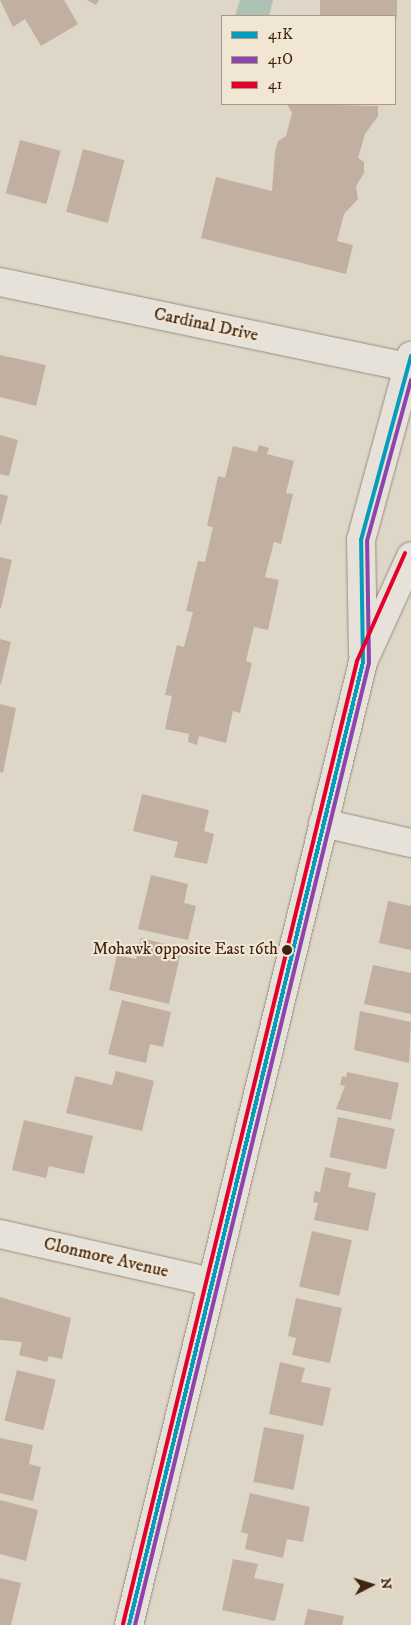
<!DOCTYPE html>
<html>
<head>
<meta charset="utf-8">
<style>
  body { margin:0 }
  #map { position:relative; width:411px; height:1625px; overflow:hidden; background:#ded6c6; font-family:"IM FELL DW Pica",serif }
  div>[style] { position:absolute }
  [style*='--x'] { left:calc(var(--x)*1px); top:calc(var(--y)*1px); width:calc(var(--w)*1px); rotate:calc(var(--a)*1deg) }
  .water>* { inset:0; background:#adc2b4 }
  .building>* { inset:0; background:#c1b0a2; transform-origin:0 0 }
  .roads { filter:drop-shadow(0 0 1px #968d82) drop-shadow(0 0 1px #968d82) }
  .minor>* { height:28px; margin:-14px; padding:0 14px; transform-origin:14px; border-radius:14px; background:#e6e1d9 }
  .secondary>* { height:28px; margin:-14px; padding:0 14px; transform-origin:14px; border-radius:14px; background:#e6e1d9 }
  .bus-1>* { height:4px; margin:-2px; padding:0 2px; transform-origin:2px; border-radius:2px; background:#069cbb }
  .bus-2>* { height:4px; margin:-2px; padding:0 2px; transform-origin:2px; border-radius:2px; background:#8e44ad }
  .bus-3>* { height:4px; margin:-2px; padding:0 2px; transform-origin:2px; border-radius:2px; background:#e4002b }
  .dots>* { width:14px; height:14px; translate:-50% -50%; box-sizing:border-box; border:2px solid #f0e6d3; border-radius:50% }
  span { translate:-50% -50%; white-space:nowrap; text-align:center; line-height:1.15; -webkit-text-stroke:4.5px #f0e6d3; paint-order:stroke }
  .bus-label { font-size:17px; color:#412410 }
  .right { translate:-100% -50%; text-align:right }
  .street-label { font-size:18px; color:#412410 }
  .legend { position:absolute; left:221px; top:15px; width:175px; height:90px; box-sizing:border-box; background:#f0e6d3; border:1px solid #aa9885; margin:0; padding:6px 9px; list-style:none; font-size:15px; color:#412410 }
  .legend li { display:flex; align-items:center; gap:10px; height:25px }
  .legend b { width:25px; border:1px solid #aa9885 }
  .north { position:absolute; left:346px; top:1560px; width:50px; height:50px; -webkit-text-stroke:4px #f0e6d3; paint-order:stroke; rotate:85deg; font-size:14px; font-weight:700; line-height:20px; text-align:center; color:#412410 }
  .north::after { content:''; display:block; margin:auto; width:18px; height:22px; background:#412410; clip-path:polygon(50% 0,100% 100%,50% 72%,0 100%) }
</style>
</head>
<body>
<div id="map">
  <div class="water">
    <i style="clip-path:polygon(240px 0,273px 0,269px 16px,235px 16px)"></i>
  </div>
  <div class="building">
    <i style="clip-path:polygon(0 0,64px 0,78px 24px,41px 46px,25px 19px,13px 27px)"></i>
    <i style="clip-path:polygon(87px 0,99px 0,96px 5px)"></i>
    <i style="left:320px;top:0;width:77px;height:17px"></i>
    <i style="clip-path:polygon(287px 104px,378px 106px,378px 116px,365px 134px,358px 158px,364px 162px,364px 173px,356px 186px,358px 199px,344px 214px,337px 241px,353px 245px,346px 274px,201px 238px,216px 177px,272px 191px,275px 152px,278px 141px,286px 136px,292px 113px)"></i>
    <i style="left:20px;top:140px;width:42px;height:55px;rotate:15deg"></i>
    <i style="left:83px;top:149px;width:43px;height:65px;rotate:15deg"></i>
    <i style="clip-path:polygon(0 355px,46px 365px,36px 406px,0 397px)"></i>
    <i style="clip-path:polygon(0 435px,18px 440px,9px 476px,0 474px)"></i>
    <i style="clip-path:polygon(259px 445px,269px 448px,267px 454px,294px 461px,286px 493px,293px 494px,281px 544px,274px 542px,265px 577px,279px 580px,268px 630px,254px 627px,246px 661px,252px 663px,240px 713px,233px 711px,226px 743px,199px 736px,197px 745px,188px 742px,189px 734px,165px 729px,172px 696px,165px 695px,177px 645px,184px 647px,193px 612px,186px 611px,198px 561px,205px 562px,213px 527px,207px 526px,218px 476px,225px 478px,233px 446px,257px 452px)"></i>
    <i style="clip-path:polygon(0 494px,8px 496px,1px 524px,0 524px)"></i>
    <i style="clip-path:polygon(0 557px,12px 560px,1px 608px,0 608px)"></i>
    <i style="clip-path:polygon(0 639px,11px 642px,1px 684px,0 684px)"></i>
    <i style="clip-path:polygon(0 704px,16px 708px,3px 773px,0 772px)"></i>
    <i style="clip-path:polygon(142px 794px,209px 810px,204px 831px,214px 834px,207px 864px,174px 857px,178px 842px,133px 831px)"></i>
    <i style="clip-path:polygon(151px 875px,188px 884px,184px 903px,196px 906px,188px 940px,138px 929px)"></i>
    <i style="clip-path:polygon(388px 901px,411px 906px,411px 950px,379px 943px)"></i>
    <i style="clip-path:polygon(141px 938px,182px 948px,169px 1004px,109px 990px,117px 955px,136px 959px)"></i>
    <i style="clip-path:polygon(373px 965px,411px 973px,411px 1014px,364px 1004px)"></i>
    <i style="clip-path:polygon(122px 1000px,171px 1012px,163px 1047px,150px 1044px,146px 1063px,108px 1054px)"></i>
    <i style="clip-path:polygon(360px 1011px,411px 1022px,409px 1063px,354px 1050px)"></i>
    <i style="clip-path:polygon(116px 1071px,154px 1081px,142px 1131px,66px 1113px,75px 1076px,112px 1085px)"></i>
    <i style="clip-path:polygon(347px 1072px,399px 1083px,391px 1120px,336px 1109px,345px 1086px,340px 1085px,342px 1076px,346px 1077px)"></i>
    <i style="left:338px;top:1117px;width:58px;height:41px;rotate:12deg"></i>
    <i style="clip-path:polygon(24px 1120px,93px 1136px,84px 1174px,49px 1166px,46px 1178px,12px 1170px)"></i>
    <i style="clip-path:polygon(325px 1167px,351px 1173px,348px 1187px,376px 1193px,368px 1231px,314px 1220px,318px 1203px,313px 1202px,315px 1191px,320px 1192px)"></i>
    <i style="left:312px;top:1231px;width:41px;height:57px;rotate:13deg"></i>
    <i style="clip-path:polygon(0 1297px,71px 1318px,62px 1359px,49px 1356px,47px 1362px,19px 1355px,22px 1342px,0 1340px)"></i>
    <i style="clip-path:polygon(296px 1298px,342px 1308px,330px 1363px,292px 1355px,296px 1338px,288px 1336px)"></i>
    <i style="clip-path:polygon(280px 1362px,305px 1368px,301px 1382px,331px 1388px,323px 1426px,269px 1414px)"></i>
    <i style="left:17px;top:1370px;width:40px;height:52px;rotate:14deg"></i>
    <i style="left:264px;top:1427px;width:41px;height:56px;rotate:11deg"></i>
    <i style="clip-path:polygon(0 1438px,33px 1445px,29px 1464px,41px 1467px,33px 1501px,0 1493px)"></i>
    <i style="clip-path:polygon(250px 1493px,310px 1507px,303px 1542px,287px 1539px,283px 1558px,245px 1549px,248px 1534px,241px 1532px)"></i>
    <i style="clip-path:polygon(0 1500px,38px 1510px,26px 1561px,0 1554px)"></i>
    <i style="clip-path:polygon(233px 1559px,258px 1564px,254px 1578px,284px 1584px,275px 1621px,222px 1610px)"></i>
    <i style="clip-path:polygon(0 1578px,21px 1583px,11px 1625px,0 1625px)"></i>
    <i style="clip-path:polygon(308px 1609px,344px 1616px,342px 1625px,304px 1625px)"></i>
  </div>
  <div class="roads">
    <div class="minor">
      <i style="--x:0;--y:282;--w:420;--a:11.8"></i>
      <i style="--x:323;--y:823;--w:90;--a:12.8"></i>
      <i style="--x:0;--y:1234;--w:216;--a:12.8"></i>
    </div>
    <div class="secondary">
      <i style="--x:363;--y:653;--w:113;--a:-91"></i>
      <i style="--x:361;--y:540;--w:191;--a:-74.8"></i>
      <i style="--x:129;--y:1625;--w:991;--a:-76.34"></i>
      <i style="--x:363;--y:662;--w:116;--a:-65.6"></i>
    </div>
  </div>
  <div class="bus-1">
    <i style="--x:129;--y:1625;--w:991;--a:-76.34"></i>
    <i style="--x:363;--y:662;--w:122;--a:-90.9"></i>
    <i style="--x:361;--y:540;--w:191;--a:-74.8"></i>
  </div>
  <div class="bus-2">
    <i style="--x:135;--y:1625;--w:990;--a:-76.33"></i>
    <i style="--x:369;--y:663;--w:122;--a:-90.9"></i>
    <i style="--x:367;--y:541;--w:167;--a:-74.7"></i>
  </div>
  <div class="bus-3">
    <i style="--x:123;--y:1624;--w:991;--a:-76.34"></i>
    <i style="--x:357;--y:661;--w:118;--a:-66"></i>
  </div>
  <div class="dots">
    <i style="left:287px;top:950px;background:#412410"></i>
  </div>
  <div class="bus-label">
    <span class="right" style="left:278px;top:950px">Mohawk opposite East 16th</span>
  </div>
  <div class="street-label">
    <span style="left:206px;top:325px;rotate:12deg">Cardinal Drive</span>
    <span style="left:106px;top:1258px;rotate:13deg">Clonmore Avenue</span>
  </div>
  <ul class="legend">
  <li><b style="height:6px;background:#069cbb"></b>41K</li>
  <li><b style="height:6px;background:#8e44ad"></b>41O</li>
  <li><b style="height:6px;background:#e4002b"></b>41</li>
  </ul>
  <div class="north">N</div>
</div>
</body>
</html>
